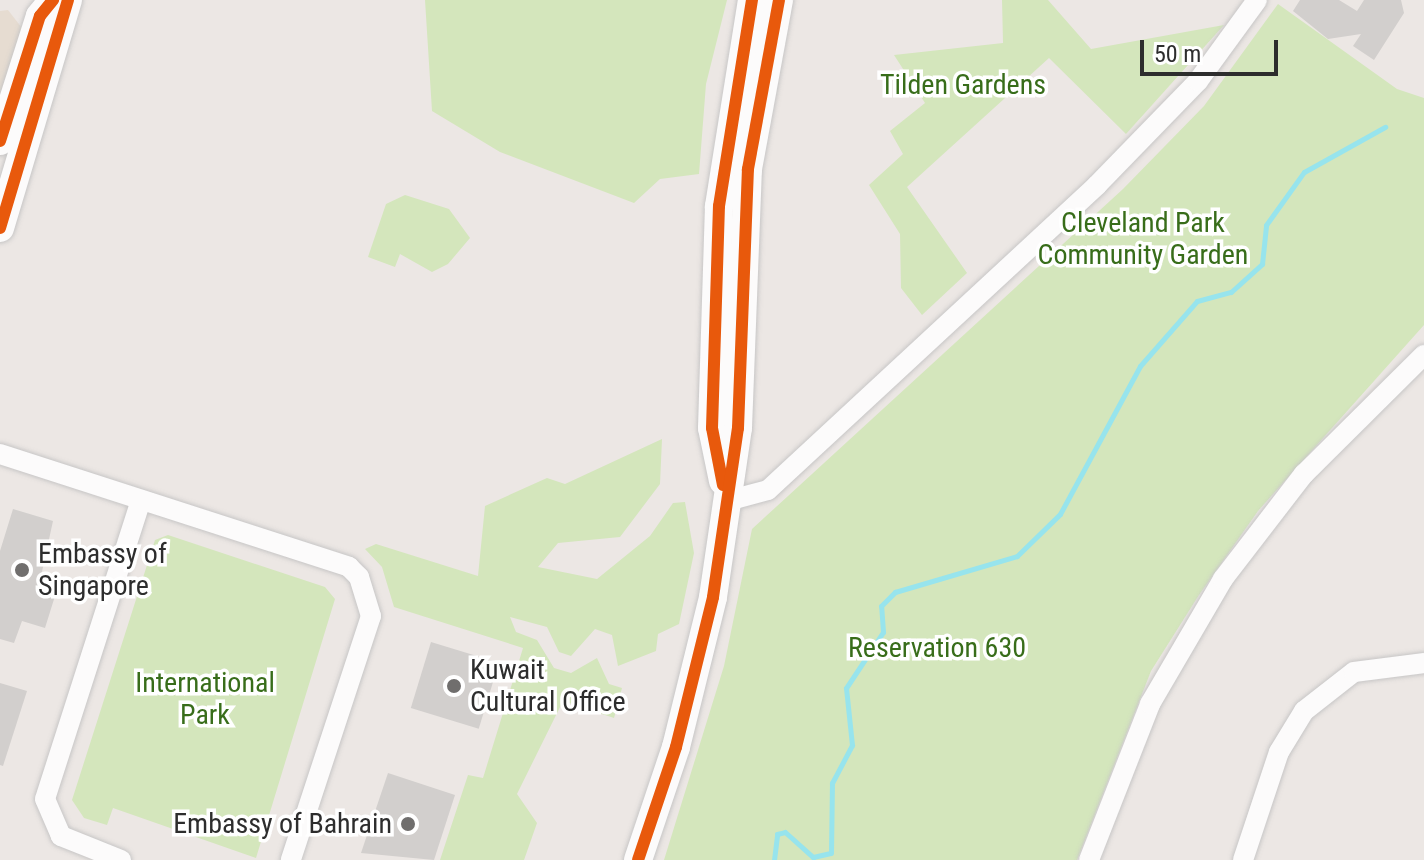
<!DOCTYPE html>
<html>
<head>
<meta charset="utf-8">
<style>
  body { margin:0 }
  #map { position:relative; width:1424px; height:860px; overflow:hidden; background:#ece7e4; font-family:"Roboto Condensed",sans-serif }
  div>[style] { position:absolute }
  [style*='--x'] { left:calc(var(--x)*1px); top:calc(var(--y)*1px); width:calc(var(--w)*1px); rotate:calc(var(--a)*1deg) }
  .education>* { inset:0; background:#e6dcd1 }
  .green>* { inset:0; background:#d4e6bc }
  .stream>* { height:5px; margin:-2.5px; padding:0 2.5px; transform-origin:2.5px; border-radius:2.5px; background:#97e4ed }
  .building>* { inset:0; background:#d2cfcd; transform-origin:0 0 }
  .roads { filter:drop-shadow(0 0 2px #c7c6c6) drop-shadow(0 0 2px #c7c6c6) }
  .street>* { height:20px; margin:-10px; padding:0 10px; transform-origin:10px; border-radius:10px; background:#fcfbfb }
  .secondary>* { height:28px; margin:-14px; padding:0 14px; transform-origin:14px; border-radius:14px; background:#fcfbfb }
  .cycleway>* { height:12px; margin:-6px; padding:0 6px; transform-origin:6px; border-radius:6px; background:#e8590c }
  .dots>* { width:22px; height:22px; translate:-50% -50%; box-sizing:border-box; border:4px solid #fff; border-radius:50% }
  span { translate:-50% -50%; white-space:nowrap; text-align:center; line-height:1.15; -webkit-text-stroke:7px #fff; paint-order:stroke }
  .park-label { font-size:28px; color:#386d1a }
  .poi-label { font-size:28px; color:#2d2d2d }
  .left { translate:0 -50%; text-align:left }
  .right { translate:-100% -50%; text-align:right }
  .scale { position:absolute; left:1140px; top:40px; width:138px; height:36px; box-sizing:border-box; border:4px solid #2d2d2d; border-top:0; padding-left:10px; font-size:24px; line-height:28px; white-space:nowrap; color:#2d2d2d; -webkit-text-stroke:6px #fff; paint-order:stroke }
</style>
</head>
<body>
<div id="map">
  <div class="education">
    <i style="clip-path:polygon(8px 10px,22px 28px,0 95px,0 11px)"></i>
  </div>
  <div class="green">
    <i style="clip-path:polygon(425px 0,727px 0,706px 84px,699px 174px,660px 179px,634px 203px,500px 152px,432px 111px)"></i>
    <i style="clip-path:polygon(1002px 0,1048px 0,1091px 49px,1224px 25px,1126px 134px,1049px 58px,907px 187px,967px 273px,922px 315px,901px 288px,900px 234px,869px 185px,903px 154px,890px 131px,925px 103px,894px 55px,1003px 43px)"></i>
    <i style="clip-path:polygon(1278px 4px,1397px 89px,1424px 98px,1424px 325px,1258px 511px,1199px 595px,1151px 671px,1077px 860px,664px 860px,724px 666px,752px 529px,1123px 189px,1204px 106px)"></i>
    <i style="clip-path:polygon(405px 195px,449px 209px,470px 238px,448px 264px,432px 272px,400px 254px,395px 267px,368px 257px,386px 204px)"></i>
    <i style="clip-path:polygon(662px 439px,660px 484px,620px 537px,558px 543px,538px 567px,597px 579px,650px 536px,673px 503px,685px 502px,694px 553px,679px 624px,658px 634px,656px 651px,618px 666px,612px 635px,595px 629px,571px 656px,559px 652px,547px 627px,510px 617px,516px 632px,537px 640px,554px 668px,571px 673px,597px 658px,609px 684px,622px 688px,614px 718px,563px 701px,517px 794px,537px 823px,524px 860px,440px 860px,468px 775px,483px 778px,523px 648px,394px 607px,382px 567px,365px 549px,376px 544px,478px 576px,485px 506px,547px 478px,565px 484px)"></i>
    <i style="clip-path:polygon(168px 535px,325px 587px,335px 599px,256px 858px,113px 808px,107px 825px,84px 818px,72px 800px,155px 540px)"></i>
  </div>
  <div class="stream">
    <i style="--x:774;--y:860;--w:26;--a:-83"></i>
    <i style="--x:777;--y:834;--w:8;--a:-14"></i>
    <i style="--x:785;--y:832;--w:38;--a:42"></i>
    <i style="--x:813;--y:857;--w:18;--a:-13"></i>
    <i style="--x:831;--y:853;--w:70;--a:-89.2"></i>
    <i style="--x:832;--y:783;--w:43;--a:-62.2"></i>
    <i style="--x:852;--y:745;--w:57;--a:-96"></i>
    <i style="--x:846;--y:688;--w:67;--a:-56.5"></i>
    <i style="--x:883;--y:632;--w:26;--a:-94"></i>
    <i style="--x:881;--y:606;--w:20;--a:-45"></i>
    <i style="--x:895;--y:592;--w:127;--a:-16.4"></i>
    <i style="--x:1017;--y:556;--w:60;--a:-44.3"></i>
    <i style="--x:1060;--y:514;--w:168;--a:-61.6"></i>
    <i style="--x:1140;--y:366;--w:86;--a:-48.8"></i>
    <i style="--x:1197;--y:301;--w:35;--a:-15"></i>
    <i style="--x:1231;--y:292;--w:42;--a:-42.1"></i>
    <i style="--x:1262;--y:264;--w:39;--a:-84"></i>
    <i style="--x:1266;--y:225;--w:65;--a:-54.4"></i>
    <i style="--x:1304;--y:172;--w:93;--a:-29.1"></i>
  </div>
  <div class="building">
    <i style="clip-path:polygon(1300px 0,1339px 0,1357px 11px,1364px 0,1401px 0,1404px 13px,1374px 60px,1353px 46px,1361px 34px,1328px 39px,1293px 11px)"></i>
    <i style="clip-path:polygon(13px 509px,53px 521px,38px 590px,55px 596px,45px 628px,22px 621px,14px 643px,0 639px,0 551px)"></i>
    <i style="left:431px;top:642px;width:71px;height:69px;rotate:17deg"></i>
    <i style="clip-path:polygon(0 683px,27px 691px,3px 766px,0 765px)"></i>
    <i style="clip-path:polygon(388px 773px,455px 795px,434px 860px,361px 853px)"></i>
  </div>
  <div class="roads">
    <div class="street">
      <i style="--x:0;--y:454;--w:367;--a:17.9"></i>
      <i style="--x:349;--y:567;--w:14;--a:45"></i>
      <i style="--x:359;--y:577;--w:41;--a:72.9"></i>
      <i style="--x:371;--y:616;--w:257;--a:108.2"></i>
      <i style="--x:727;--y:501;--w:42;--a:-15"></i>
      <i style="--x:768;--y:490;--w:449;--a:-42.8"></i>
      <i style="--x:1097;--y:185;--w:145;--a:-45.8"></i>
      <i style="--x:1198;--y:81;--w:100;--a:-53.9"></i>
      <i style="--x:121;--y:860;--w:65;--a:-158.2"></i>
      <i style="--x:61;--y:836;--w:40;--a:-113.4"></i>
      <i style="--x:45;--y:799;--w:314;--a:-72.2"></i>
      <i style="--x:1089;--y:860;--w:168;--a:-68.6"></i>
      <i style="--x:1150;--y:704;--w:145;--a:-59.7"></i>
      <i style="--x:1223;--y:579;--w:133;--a:-52.4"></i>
      <i style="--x:1304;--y:474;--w:169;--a:-44.8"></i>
      <i style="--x:1243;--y:860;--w:114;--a:-71.6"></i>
      <i style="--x:1279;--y:752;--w:48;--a:-58.6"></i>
      <i style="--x:1304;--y:711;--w:63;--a:-38"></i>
      <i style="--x:1354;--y:672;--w:71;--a:-7.3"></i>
    </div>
    <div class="secondary">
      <i style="--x:0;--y:141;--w:131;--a:-72.3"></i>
      <i style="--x:40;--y:16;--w:21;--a:-51"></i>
      <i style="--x:0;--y:228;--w:238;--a:-73.4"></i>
      <i style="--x:723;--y:481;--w:54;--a:-101.7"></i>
      <i style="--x:712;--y:428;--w:222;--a:-88.2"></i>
      <i style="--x:719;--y:206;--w:209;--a:-80.9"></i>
      <i style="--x:638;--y:860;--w:119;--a:-71.4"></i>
      <i style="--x:676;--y:747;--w:154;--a:-76.1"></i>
      <i style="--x:713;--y:597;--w:171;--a:-81.6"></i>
      <i style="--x:738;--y:428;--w:259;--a:-87.8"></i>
      <i style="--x:748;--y:169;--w:172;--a:-79.6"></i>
    </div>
  </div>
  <div class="cycleway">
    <i style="--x:0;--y:141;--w:131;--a:-72.3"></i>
    <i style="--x:40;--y:16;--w:21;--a:-51"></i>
    <i style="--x:0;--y:228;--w:238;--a:-73.4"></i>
    <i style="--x:723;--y:485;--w:58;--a:-100.9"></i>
    <i style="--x:712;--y:428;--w:222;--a:-88.2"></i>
    <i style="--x:719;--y:206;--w:209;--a:-80.9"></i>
    <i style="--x:638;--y:860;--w:119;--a:-71.4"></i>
    <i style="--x:676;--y:747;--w:154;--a:-76.1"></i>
    <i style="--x:713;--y:597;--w:171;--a:-81.6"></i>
    <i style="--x:738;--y:428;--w:259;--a:-87.8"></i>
    <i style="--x:748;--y:169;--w:172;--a:-79.6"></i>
  </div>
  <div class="dots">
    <i style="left:22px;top:570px;background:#706e6d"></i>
    <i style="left:454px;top:686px;background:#706e6d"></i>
    <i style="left:408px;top:824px;background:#706e6d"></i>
  </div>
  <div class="park-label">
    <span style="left:963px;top:85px">Tilden Gardens</span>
    <span style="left:1143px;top:239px">Cleveland Park<br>Community Garden</span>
    <span style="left:937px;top:648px">Reservation 630</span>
    <span style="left:205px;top:699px">International<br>Park</span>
  </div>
  <div class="poi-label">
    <span class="left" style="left:38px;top:570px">Embassy of<br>Singapore</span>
    <span class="left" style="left:470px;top:686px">Kuwait<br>Cultural Office</span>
    <span class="right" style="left:392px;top:824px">Embassy of Bahrain</span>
  </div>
  <div class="scale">50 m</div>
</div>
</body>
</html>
